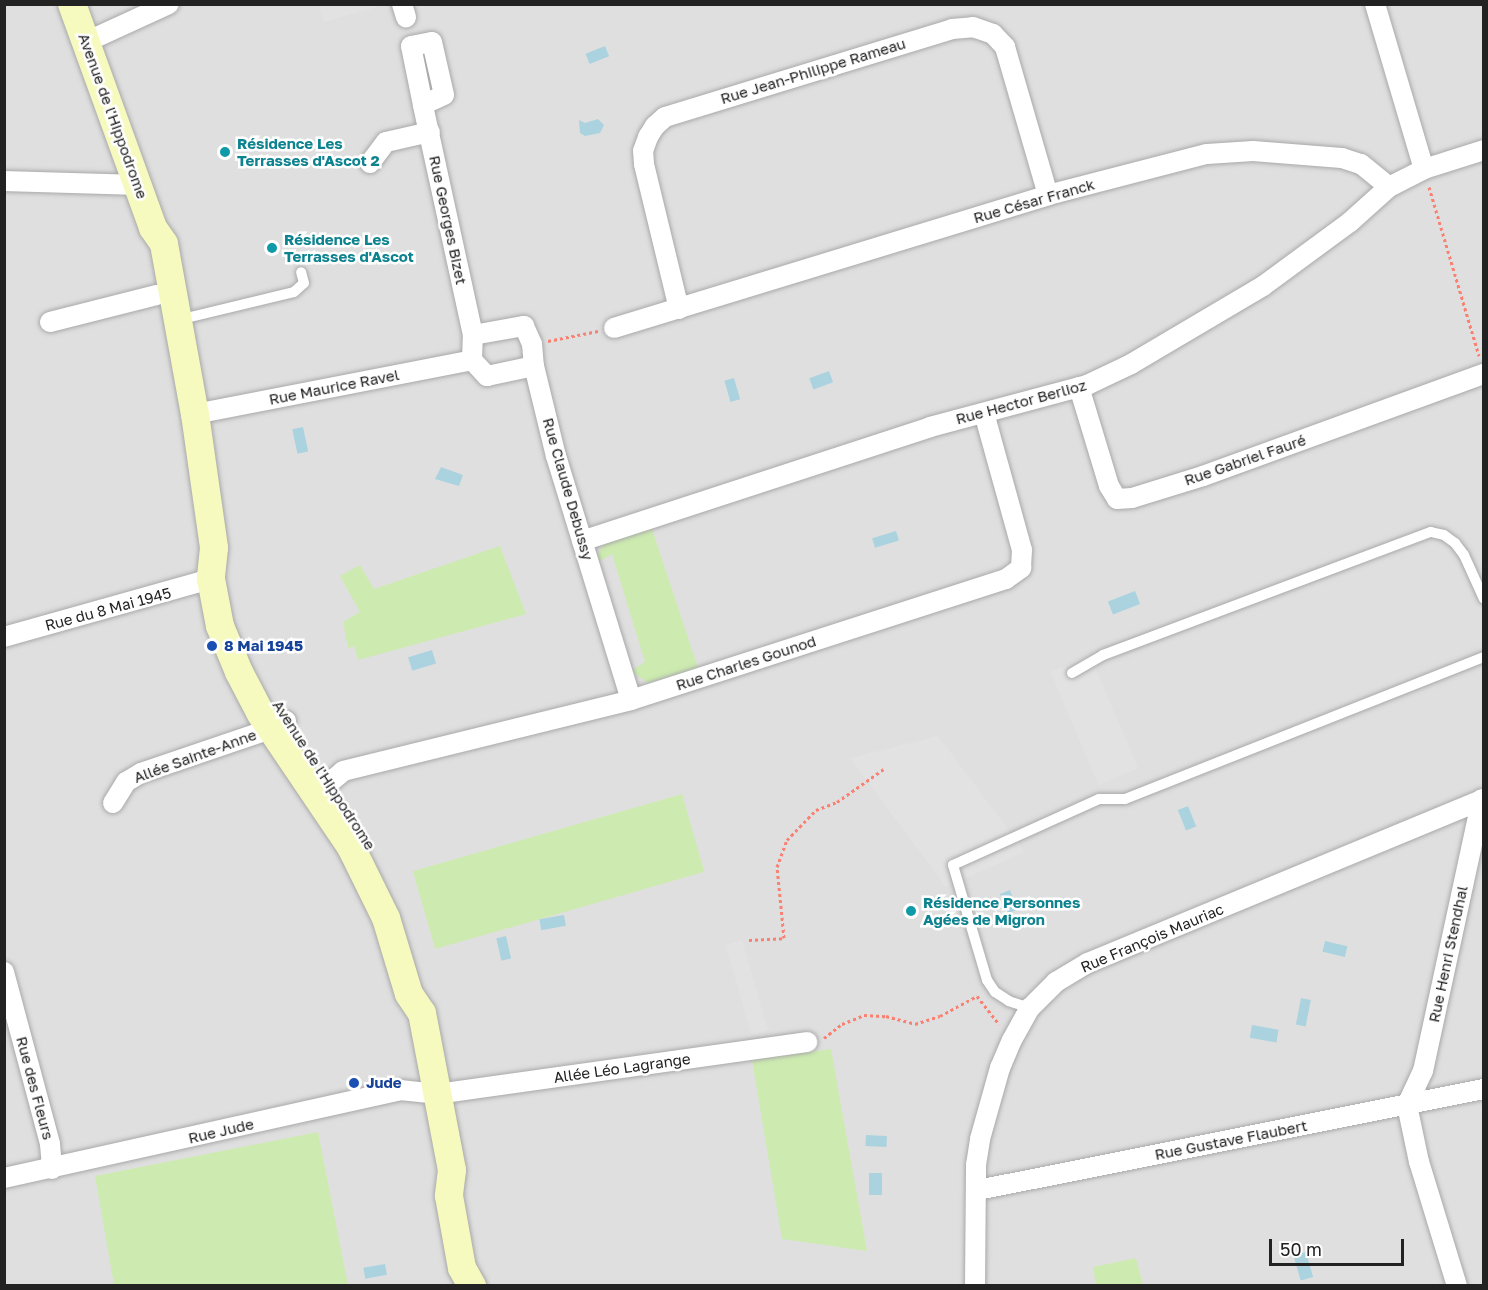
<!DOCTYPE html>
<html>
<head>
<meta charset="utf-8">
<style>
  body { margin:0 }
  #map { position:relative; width:1488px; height:1290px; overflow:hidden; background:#f2efe9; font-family:"Golos Text",sans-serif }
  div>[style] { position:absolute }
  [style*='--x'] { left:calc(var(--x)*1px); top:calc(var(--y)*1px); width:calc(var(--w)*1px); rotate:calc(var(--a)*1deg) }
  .residential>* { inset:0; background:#e0dfdf; transform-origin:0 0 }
  .grass>* { inset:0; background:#cdebb0; transform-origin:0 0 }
  .parking>* { inset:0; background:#e2e2e2; transform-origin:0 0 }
  .water>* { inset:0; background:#aad3df; transform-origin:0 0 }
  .path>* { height:3px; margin-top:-1.5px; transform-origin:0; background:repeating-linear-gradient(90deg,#fa8072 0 3px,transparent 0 6px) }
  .roads { filter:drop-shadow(0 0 2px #a9a9a9) drop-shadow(0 0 2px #a9a9a9) }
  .lane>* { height:10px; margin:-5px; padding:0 5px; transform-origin:5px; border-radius:5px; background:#fff }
  .street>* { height:20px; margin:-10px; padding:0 10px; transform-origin:10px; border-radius:10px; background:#fff }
  .secondary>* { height:28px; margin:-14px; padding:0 14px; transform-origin:14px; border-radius:14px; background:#f7fabf }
  .dots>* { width:16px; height:16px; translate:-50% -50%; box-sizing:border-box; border:3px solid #fff; border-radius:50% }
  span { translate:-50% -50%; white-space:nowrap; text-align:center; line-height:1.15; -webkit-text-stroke:5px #fff; paint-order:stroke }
  .street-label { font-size:15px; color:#222 }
  .culture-label { font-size:15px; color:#0d838f; font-weight:700 }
  .left { translate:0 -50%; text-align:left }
  .transit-label { font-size:15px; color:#164399; font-weight:700 }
  .frame { position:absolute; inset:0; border:6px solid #222; pointer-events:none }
  .scale { position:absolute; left:1269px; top:1239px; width:135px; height:27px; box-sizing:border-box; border:3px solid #222; border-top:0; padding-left:8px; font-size:18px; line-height:21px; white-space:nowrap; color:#222; -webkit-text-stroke:4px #fff; paint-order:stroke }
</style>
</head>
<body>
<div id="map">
  <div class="residential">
    <i style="left:5px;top:5px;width:1478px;height:1281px"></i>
  </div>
  <div class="grass">
    <i style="clip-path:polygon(651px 526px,698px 668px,648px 683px,631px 671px,645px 662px,612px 554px,597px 563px,596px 557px,606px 540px)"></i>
    <i style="clip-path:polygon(500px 546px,526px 614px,358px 660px,354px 646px,348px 648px,343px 622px,360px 612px,340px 576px,360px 565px,374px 589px)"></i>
    <i style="left:682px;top:794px;width:81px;height:280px;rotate:74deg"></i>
    <i style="clip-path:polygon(831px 1049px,867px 1251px,782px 1239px,752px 1060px)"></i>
    <i style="clip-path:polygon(318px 1132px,348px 1285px,114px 1285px,95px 1176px)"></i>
    <i style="clip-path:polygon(1136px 1258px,1143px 1285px,1096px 1285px,1093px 1267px)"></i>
  </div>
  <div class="parking">
    <i style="clip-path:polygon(318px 4px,384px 4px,384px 5px,324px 22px)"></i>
    <i style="left:1090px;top:655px;width:123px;height:43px;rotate:67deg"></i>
    <i style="clip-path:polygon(938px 736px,1025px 852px,946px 887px,850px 758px)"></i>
    <i style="left:742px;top:940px;width:94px;height:17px;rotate:74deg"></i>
  </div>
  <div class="water">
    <i style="left:605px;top:46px;width:11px;height:21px;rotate:68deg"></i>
    <i style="clip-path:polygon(598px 119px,604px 125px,600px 133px,585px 136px,580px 133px,579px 120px,585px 123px)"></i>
    <i style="left:829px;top:371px;width:12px;height:21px;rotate:70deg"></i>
    <i style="left:734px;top:378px;width:22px;height:10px;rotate:74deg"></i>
    <i style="left:303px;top:427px;width:25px;height:11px;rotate:78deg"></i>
    <i style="clip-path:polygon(441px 467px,463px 475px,459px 486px,435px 479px)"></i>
    <i style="left:896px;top:531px;width:10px;height:25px;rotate:73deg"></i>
    <i style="left:1135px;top:591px;width:14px;height:29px;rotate:69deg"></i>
    <i style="left:432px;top:650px;width:14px;height:25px;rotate:73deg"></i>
    <i style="left:1188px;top:806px;width:22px;height:11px;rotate:68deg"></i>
    <i style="clip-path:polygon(1010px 890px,1017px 910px,1008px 913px,1000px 894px)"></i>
    <i style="left:564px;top:915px;width:11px;height:25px;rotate:80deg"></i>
    <i style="left:506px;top:936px;width:23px;height:10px;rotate:77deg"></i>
    <i style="left:1325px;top:941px;width:23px;height:11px;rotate:13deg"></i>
    <i style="left:1301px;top:998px;width:10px;height:27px;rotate:11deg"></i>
    <i style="left:1252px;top:1025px;width:27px;height:13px;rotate:10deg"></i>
    <i style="left:866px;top:1135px;width:21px;height:11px;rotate:3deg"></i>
    <i style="left:869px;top:1173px;width:13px;height:22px"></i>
    <i style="left:1306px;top:1252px;width:26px;height:13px;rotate:74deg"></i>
    <i style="left:385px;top:1264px;width:11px;height:22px;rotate:80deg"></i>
  </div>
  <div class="path">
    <i style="--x:1429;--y:187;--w:176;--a:73.5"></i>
    <i style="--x:548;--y:341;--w:51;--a:-11.3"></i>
    <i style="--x:749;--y:940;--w:35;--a:-3"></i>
    <i style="--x:784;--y:938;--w:71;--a:-95.6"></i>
    <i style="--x:777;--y:867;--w:29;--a:-70"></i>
    <i style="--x:787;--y:840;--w:42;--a:-46"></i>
    <i style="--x:816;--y:810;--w:22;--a:-21"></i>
    <i style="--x:837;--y:802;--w:59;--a:-35.3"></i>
    <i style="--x:824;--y:1038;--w:23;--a:-38"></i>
    <i style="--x:842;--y:1024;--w:24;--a:-22"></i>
    <i style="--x:864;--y:1015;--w:22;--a:3"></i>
    <i style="--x:886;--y:1016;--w:30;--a:15"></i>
    <i style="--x:915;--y:1024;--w:26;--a:-18"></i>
    <i style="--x:940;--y:1016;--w:42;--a:-28.4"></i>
    <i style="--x:977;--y:996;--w:36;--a:52"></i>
  </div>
  <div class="roads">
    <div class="lane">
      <i style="--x:178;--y:320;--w:119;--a:-13.6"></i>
      <i style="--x:294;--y:292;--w:13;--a:-42"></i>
      <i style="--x:304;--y:283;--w:11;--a:-105"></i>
      <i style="--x:1072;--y:673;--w:36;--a:-30"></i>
      <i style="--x:1103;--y:655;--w:350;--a:-20.6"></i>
      <i style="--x:1431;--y:532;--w:13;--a:13"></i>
      <i style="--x:1444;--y:535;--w:14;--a:36"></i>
      <i style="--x:1455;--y:543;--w:15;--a:53"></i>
      <i style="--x:1464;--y:555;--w:48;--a:65.6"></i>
      <i style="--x:1030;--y:1008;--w:22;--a:-162"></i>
      <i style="--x:1009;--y:1001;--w:17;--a:-147"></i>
      <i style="--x:995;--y:992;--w:14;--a:-124"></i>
      <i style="--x:987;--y:980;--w:120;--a:-106.5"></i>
      <i style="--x:953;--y:865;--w:160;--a:-24.3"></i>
      <i style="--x:1099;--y:799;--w:26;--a:0"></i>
      <i style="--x:1125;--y:799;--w:386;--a:-21.6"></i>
    </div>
    <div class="street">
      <i style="--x:402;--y:4;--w:14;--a:73"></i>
      <i style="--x:1375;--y:4;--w:172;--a:73.5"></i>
      <i style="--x:86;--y:42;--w:91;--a:-24.6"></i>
      <i style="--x:370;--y:163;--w:26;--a:-53"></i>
      <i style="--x:386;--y:142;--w:45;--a:-12.8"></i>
      <i style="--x:4;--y:181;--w:135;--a:1.7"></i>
      <i style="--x:679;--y:309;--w:149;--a:-103.6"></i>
      <i style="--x:644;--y:164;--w:13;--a:-94"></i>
      <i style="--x:643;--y:151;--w:15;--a:-70"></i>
      <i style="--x:648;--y:137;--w:13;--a:-58"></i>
      <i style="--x:655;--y:126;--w:13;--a:-42"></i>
      <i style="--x:665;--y:117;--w:300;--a:-17"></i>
      <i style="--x:952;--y:29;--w:21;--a:-5"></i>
      <i style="--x:973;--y:27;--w:21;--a:19"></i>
      <i style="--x:993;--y:34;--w:18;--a:47"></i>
      <i style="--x:1005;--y:47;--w:154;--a:73.8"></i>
      <i style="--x:50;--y:322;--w:110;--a:-14.2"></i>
      <i style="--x:614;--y:328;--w:454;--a:-17"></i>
      <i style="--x:1048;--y:195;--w:164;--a:-14.5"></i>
      <i style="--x:1207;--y:154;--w:46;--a:-3.7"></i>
      <i style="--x:1253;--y:151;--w:89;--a:4.5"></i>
      <i style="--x:1342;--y:158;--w:20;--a:18"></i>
      <i style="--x:1361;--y:164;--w:36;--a:39"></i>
      <i style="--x:473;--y:335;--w:52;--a:-10"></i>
      <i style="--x:524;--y:326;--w:20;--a:66"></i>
      <i style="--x:532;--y:344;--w:22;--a:85"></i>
      <i style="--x:534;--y:366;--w:93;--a:76.3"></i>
      <i style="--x:556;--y:456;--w:255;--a:72.9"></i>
      <i style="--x:472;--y:360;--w:22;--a:47"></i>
      <i style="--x:487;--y:376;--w:48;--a:-12"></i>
      <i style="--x:1079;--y:387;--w:103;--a:73.1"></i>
      <i style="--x:1109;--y:486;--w:15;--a:58"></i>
      <i style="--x:1117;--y:499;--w:15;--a:-4"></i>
      <i style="--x:1132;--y:498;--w:74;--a:-17.2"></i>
      <i style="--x:1203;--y:476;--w:299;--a:-20"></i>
      <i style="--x:195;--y:414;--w:282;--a:-11"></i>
      <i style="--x:472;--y:360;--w:25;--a:-88"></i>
      <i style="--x:473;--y:335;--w:235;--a:-102.3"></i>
      <i style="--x:423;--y:105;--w:60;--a:-101.5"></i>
      <i style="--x:411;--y:46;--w:21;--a:-11"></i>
      <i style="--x:432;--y:42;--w:54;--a:77.2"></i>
      <i style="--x:444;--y:95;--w:23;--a:155"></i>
      <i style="--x:582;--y:541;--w:366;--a:-18.1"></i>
      <i style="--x:930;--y:427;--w:163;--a:-15"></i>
      <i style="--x:1087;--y:385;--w:49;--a:-25.5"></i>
      <i style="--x:1131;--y:364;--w:153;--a:-30.6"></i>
      <i style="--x:1263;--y:286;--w:108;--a:-36.3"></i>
      <i style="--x:1350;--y:222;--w:52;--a:-41.9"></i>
      <i style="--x:1389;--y:187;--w:39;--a:-27"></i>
      <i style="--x:1424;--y:169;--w:63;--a:-17.6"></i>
      <i style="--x:4;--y:637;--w:215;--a:-15.7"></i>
      <i style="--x:316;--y:794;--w:35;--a:-40"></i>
      <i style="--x:343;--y:771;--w:297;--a:-13.8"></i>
      <i style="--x:631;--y:700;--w:394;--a:-17.9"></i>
      <i style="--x:1006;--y:579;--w:19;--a:-36"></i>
      <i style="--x:1021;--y:568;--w:18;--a:-87"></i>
      <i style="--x:1022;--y:550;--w:142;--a:-105.5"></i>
      <i style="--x:113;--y:803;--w:25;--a:-58"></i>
      <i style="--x:126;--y:782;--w:17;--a:-31"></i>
      <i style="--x:141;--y:773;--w:136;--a:-18.8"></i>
      <i style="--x:270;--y:729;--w:18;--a:-27"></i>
      <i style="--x:4;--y:972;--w:178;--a:75"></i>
      <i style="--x:50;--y:1144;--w:25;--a:85"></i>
      <i style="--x:4;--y:1178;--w:406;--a:-12.5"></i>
      <i style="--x:400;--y:1090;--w:37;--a:6"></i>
      <i style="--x:437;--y:1094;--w:374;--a:-8"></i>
      <i style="--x:978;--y:1190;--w:516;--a:-11.29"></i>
      <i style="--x:975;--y:1286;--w:121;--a:-89.5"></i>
      <i style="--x:976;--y:1165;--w:26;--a:-81"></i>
      <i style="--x:980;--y:1139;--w:74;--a:-74.3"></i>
      <i style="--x:1000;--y:1068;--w:30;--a:-67"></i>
      <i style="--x:1012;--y:1040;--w:37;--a:-61"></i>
      <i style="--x:1030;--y:1008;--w:37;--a:-45"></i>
      <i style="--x:1056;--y:982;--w:37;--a:-31"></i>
      <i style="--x:1088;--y:963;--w:429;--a:-22.5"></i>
      <i style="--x:1457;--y:1286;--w:130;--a:-107"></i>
      <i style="--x:1419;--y:1162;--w:58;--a:-101.9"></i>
      <i style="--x:1407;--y:1105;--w:38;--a:-65"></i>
      <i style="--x:1423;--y:1071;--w:278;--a:-77.8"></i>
    </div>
    <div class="secondary">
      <i style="--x:72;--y:4;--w:238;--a:70.1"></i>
      <i style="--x:153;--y:228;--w:19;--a:55"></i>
      <i style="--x:164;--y:244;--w:173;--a:79.7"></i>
      <i style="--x:195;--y:414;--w:135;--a:81.9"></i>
      <i style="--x:214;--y:548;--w:31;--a:96"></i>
      <i style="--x:211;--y:579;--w:48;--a:79.2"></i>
      <i style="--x:220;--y:626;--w:50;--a:67.6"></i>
      <i style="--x:239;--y:672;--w:47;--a:62.4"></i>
      <i style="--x:261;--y:714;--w:161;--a:55.9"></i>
      <i style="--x:351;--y:847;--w:79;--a:63.8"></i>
      <i style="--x:386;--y:918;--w:79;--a:73.2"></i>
      <i style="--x:409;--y:994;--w:23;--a:56"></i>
      <i style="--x:422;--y:1013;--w:160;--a:79.2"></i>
      <i style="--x:452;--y:1170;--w:26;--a:97"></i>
      <i style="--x:449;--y:1196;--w:73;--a:79.8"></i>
      <i style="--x:462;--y:1268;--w:21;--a:61"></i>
    </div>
  </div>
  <div class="dots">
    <i style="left:225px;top:152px;background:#0f9aa8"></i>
    <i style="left:272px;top:248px;background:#0f9aa8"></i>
    <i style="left:212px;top:646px;background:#1a4fb4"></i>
    <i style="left:911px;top:911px;background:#0f9aa8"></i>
    <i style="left:354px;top:1083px;background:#1a4fb4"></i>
  </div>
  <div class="street-label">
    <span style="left:813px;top:71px;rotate:-17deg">Rue Jean-Philippe Rameau</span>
    <span style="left:113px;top:116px;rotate:70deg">Avenue de l'Hippodrome</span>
    <span style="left:1034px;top:201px;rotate:-16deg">Rue César Franck</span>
    <span style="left:448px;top:220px;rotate:78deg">Rue Georges Bizet</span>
    <span style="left:334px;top:387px;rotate:-11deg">Rue Maurice Ravel</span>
    <span style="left:1021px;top:402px;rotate:-15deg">Rue Hector Berlioz</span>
    <span style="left:1245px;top:460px;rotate:-19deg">Rue Gabriel Fauré</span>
    <span style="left:568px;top:489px;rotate:74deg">Rue Claude Debussy</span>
    <span style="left:108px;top:609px;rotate:-15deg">Rue du 8 Mai 1945</span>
    <span style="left:746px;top:663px;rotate:-18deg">Rue Charles Gounod</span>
    <span style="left:195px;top:756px;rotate:-20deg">Allée Sainte-Anne</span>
    <span style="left:324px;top:775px;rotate:57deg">Avenue de l'Hippodrome</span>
    <span style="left:1152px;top:938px;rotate:-23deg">Rue François Mauriac</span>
    <span style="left:1448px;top:954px;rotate:-78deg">Rue Henri Stendhal</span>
    <span style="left:622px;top:1068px;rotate:-8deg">Allée Léo Lagrange</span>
    <span style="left:35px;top:1088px;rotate:75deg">Rue des Fleurs</span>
    <span style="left:221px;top:1131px;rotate:-13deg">Rue Jude</span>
    <span style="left:1231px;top:1140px;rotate:-11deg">Rue Gustave Flaubert</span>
  </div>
  <div class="culture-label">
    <span class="left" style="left:237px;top:152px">Résidence Les<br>Terrasses d'Ascot 2</span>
    <span class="left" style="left:284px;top:248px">Résidence Les<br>Terrasses d'Ascot</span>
    <span class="left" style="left:923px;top:911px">Résidence Personnes<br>Agées de Migron</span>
  </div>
  <div class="transit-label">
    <span class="left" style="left:224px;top:646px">8 Mai 1945</span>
    <span class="left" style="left:366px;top:1083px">Jude</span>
  </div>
  <div class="frame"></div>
  <div class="scale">50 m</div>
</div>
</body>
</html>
